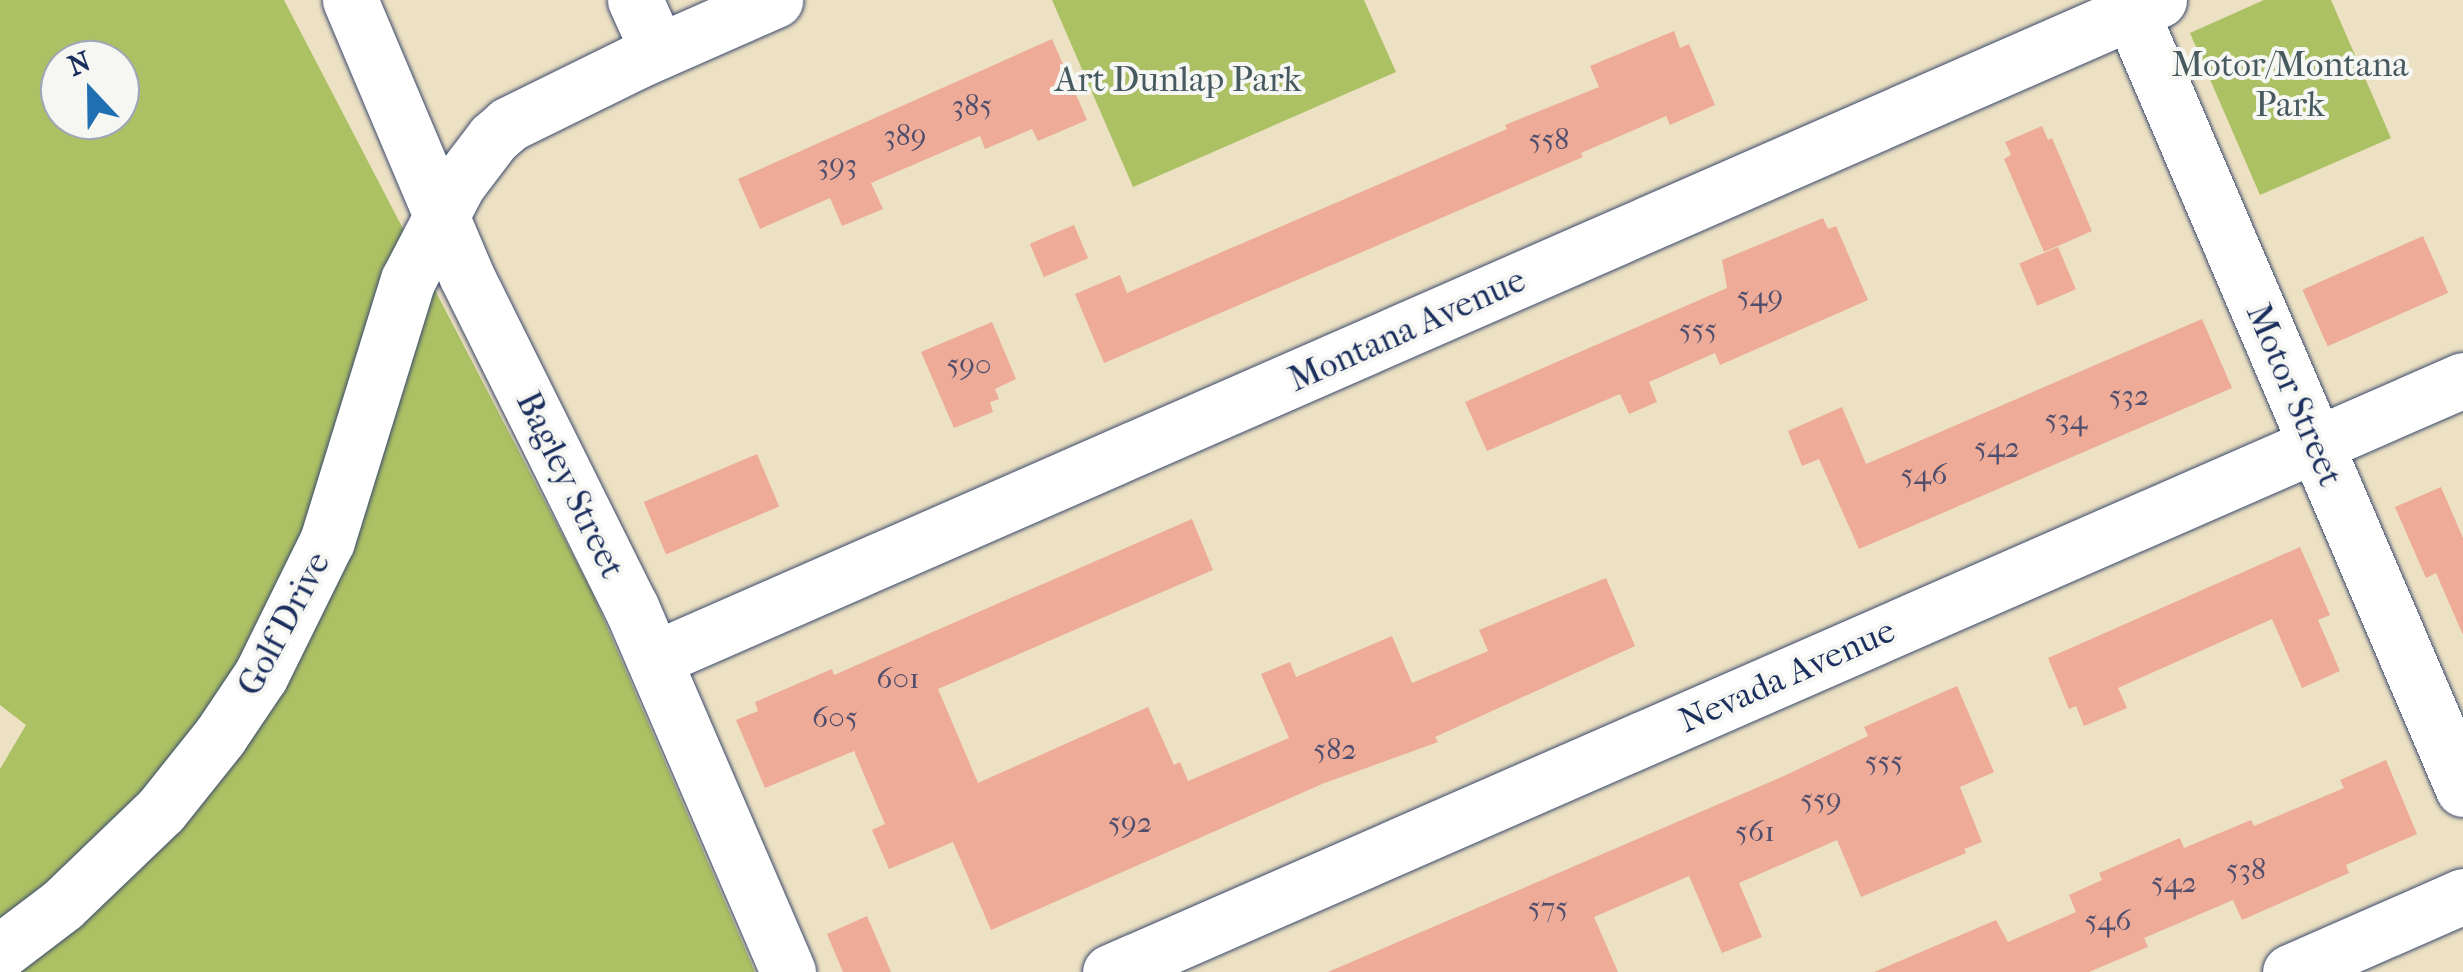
<!DOCTYPE html>
<html>
<head>
<meta charset="utf-8">
<style>
  body { margin:0 }
  #map { position:relative; width:2463px; height:972px; overflow:hidden; background:#ede1c3; font-family:"IM FELL French Canon",serif }
  div>[style] { position:absolute }
  [style*='--x'] { left:calc(var(--x)*1px); top:calc(var(--y)*1px); width:calc(var(--w)*1px); rotate:calc(var(--a)*1deg) }
  .green>* { inset:0; background:#acc064 }
  .building>* { inset:0; background:#edab98; transform-origin:0 0 }
  .roads { filter:drop-shadow(0 0 2px #3a4a6d) drop-shadow(0 0 2px #3a4a6d) }
  .minor>* { height:55px; margin:-27.5px; padding:0 27.5px; transform-origin:27.5px; border-radius:27.5px; background:#fff }
  span { translate:-50% -50%; white-space:nowrap; text-align:center; line-height:1.15; -webkit-text-stroke:8px #f6f6f2; paint-order:stroke }
  .number-label { font-size:30px; color:#504e6c }
  .number-label span { -webkit-text-stroke-width:0 }
  .park-label { font-size:35px; color:#465a60 }
  .street-label { font-size:35px; color:#1b2f5e }
  .north { position:absolute; left:40px; top:40px; width:100px; height:100px; box-sizing:border-box; background:#f6f6f2; border:2px solid #9ea6b7; border-radius:50%; rotate:338deg; font-size:28px; font-weight:700; line-height:40px; text-align:center; color:#1b2f5e }
  .north::after { content:''; display:block; margin:auto; width:35px; height:45px; background:#1f6fb2; clip-path:polygon(50% 0,100% 100%,50% 72%,0 100%) }
</style>
</head>
<body>
<div id="map">
  <div class="green">
    <i style="clip-path:polygon(evenodd,0 0,284px 0,592px 592px,755px 972px,0 972px,0 769px,26px 725px,0 705px,0 0,60px 60px,120px 60px,120px 120px,60px 120px,60px 60px)"></i>
    <i style="clip-path:polygon(1052px 0,1364px 0,1396px 72px,1133px 187px)"></i>
    <i style="clip-path:polygon(2264px 0,2331px 0,2391px 138px,2260px 195px,2190px 33px)"></i>
  </div>
  <div class="building">
    <i style="clip-path:polygon(1674px 31px,1680px 48px,1689px 44px,1715px 105px,1670px 125px,1666px 116px,1581px 153px,1583px 157px,1104px 363px,1075px 294px,1120px 275px,1127px 293px,1507px 129px,1505px 125px,1599px 87px,1590px 66px)"></i>
    <i style="clip-path:polygon(1052px 39px,1087px 120px,1038px 141px,1032px 129px,985px 149px,980px 136px,871px 183px,883px 209px,842px 226px,830px 198px,760px 229px,738px 179px)"></i>
    <i style="clip-path:polygon(2042px 126px,2048px 140px,2052px 138px,2092px 231px,2044px 252px,2004px 159px,2011px 155px,2005px 142px)"></i>
    <i style="clip-path:polygon(1823px 218px,1828px 229px,1836px 226px,1868px 300px,1720px 365px,1715px 353px,1649px 382px,1657px 402px,1629px 414px,1620px 394px,1487px 451px,1465px 402px,1727px 288px,1722px 260px)"></i>
    <i style="left:1074px;top:225px;width:36px;height:48px;rotate:67deg"></i>
    <i style="left:2423px;top:236px;width:62px;height:132px;rotate:66deg"></i>
    <i style="left:2058px;top:247px;width:46px;height:42px;rotate:67deg"></i>
    <i style="clip-path:polygon(2202px 319px,2232px 388px,1859px 549px,1819px 459px,1802px 466px,1788px 431px,1842px 407px,1866px 464px)"></i>
    <i style="clip-path:polygon(992px 322px,1016px 379px,995px 389px,999px 399px,990px 402px,993px 412px,954px 428px,921px 352px)"></i>
    <i style="left:757px;top:454px;width:57px;height:123px;rotate:67deg"></i>
    <i style="clip-path:polygon(2441px 487px,2463px 538px,2463px 635px,2436px 573px,2426px 578px,2395px 507px)"></i>
    <i style="clip-path:polygon(1192px 519px,1213px 570px,938px 689px,978px 783px,1148px 707px,1174px 765px,1180px 762px,1188px 781px,1289px 738px,1261px 674px,1290px 662px,1296px 677px,1392px 636px,1412px 683px,1488px 651px,1479px 630px,1606px 578px,1635px 646px,1435px 737px,1438px 742px,1322px 784px,991px 930px,953px 842px,889px 869px,872px 830px,885px 824px,854px 751px,765px 788px,736px 720px,758px 711px,755px 702px,832px 669px,834px 675px)"></i>
    <i style="clip-path:polygon(2300px 547px,2330px 615px,2318px 620px,2340px 671px,2302px 688px,2272px 619px,2118px 688px,2127px 708px,2084px 726px,2076px 706px,2069px 709px,2048px 658px)"></i>
    <i style="clip-path:polygon(1957px 686px,1994px 772px,1960px 787px,1982px 842px,1964px 849px,1966px 853px,1861px 897px,1837px 840px,1739px 883px,1762px 937px,1722px 953px,1689px 876px,1594px 917px,1618px 972px,1328px 972px,1784px 776px,1868px 736px,1864px 727px)"></i>
    <i style="clip-path:polygon(2386px 760px,2417px 834px,2346px 865px,2349px 873px,2242px 920px,2233px 900px,2144px 938px,2148px 947px,2089px 972px,1874px 972px,1996px 920px,2008px 942px,2076px 912px,2069px 895px,2102px 880px,2099px 873px,2180px 838px,2184px 848px,2251px 820px,2254px 826px,2344px 788px,2340px 780px)"></i>
    <i style="clip-path:polygon(867px 916px,891px 972px,843px 972px,827px 934px)"></i>
  </div>
  <div class="roads">
    <div class="minor">
      <i style="--x:350;--y:0;--w:298;--a:67.1"></i>
      <i style="--x:466;--y:275;--w:371;--a:63.6"></i>
      <i style="--x:631;--y:607;--w:397;--a:66.7"></i>
      <i style="--x:635;--y:0;--w:56;--a:65.7"></i>
      <i style="--x:2126;--y:0;--w:858;--a:66.87"></i>
      <i style="--x:654;--y:659;--w:1643;--a:-23.65"></i>
      <i style="--x:0;--y:952;--w:78;--a:-37.2"></i>
      <i style="--x:62;--y:905;--w:137;--a:-43.8"></i>
      <i style="--x:161;--y:810;--w:95;--a:-51.4"></i>
      <i style="--x:220;--y:736;--w:73;--a:-56.1"></i>
      <i style="--x:261;--y:675;--w:149;--a:-63.8"></i>
      <i style="--x:327;--y:541;--w:273;--a:-72.8"></i>
      <i style="--x:408;--y:280;--w:108;--a:-62.5"></i>
      <i style="--x:458;--y:184;--w:58;--a:-52.7"></i>
      <i style="--x:493;--y:138;--w:21;--a:-41"></i>
      <i style="--x:509;--y:124;--w:145;--a:-26.2"></i>
      <i style="--x:639;--y:60;--w:149;--a:-23.8"></i>
      <i style="--x:1110;--y:972;--w:1477;--a:-23.63"></i>
      <i style="--x:2290;--y:972;--w:189;--a:-23.7"></i>
    </div>
  </div>
  <div class="number-label">
    <span style="left:972px;top:106px">385</span>
    <span style="left:905px;top:136px">389</span>
    <span style="left:1549px;top:140px">558</span>
    <span style="left:837px;top:165px">393</span>
    <span style="left:1760px;top:297px">549</span>
    <span style="left:1698px;top:330px">555</span>
    <span style="left:969px;top:365px">590</span>
    <span style="left:2129px;top:396px">532</span>
    <span style="left:2066px;top:420px">534</span>
    <span style="left:1997px;top:448px">542</span>
    <span style="left:1924px;top:475px">546</span>
    <span style="left:898px;top:679px">601</span>
    <span style="left:835px;top:718px">605</span>
    <span style="left:1335px;top:750px">582</span>
    <span style="left:1884px;top:762px">555</span>
    <span style="left:1821px;top:800px">559</span>
    <span style="left:1130px;top:823px">592</span>
    <span style="left:1755px;top:832px">561</span>
    <span style="left:2246px;top:870px">538</span>
    <span style="left:2174px;top:883px">542</span>
    <span style="left:1548px;top:908px">575</span>
    <span style="left:2108px;top:921px">546</span>
  </div>
  <div class="park-label">
    <span style="left:2290px;top:85px">Motor/Montana<br>Park</span>
    <span style="left:1178px;top:80px">Art Dunlap Park</span>
  </div>
  <div class="street-label">
    <span style="left:1407px;top:330px;rotate:-24deg">Montana Avenue</span>
    <span style="left:2294px;top:395px;rotate:67deg">Motor Street</span>
    <span style="left:570px;top:485px;rotate:64deg">Bagley Street</span>
    <span style="left:284px;top:624px;rotate:-62deg">Golf Drive</span>
    <span style="left:1787px;top:676px;rotate:-24deg">Nevada Avenue</span>
  </div>
  <div class="north">N</div>
</div>
</body>
</html>
